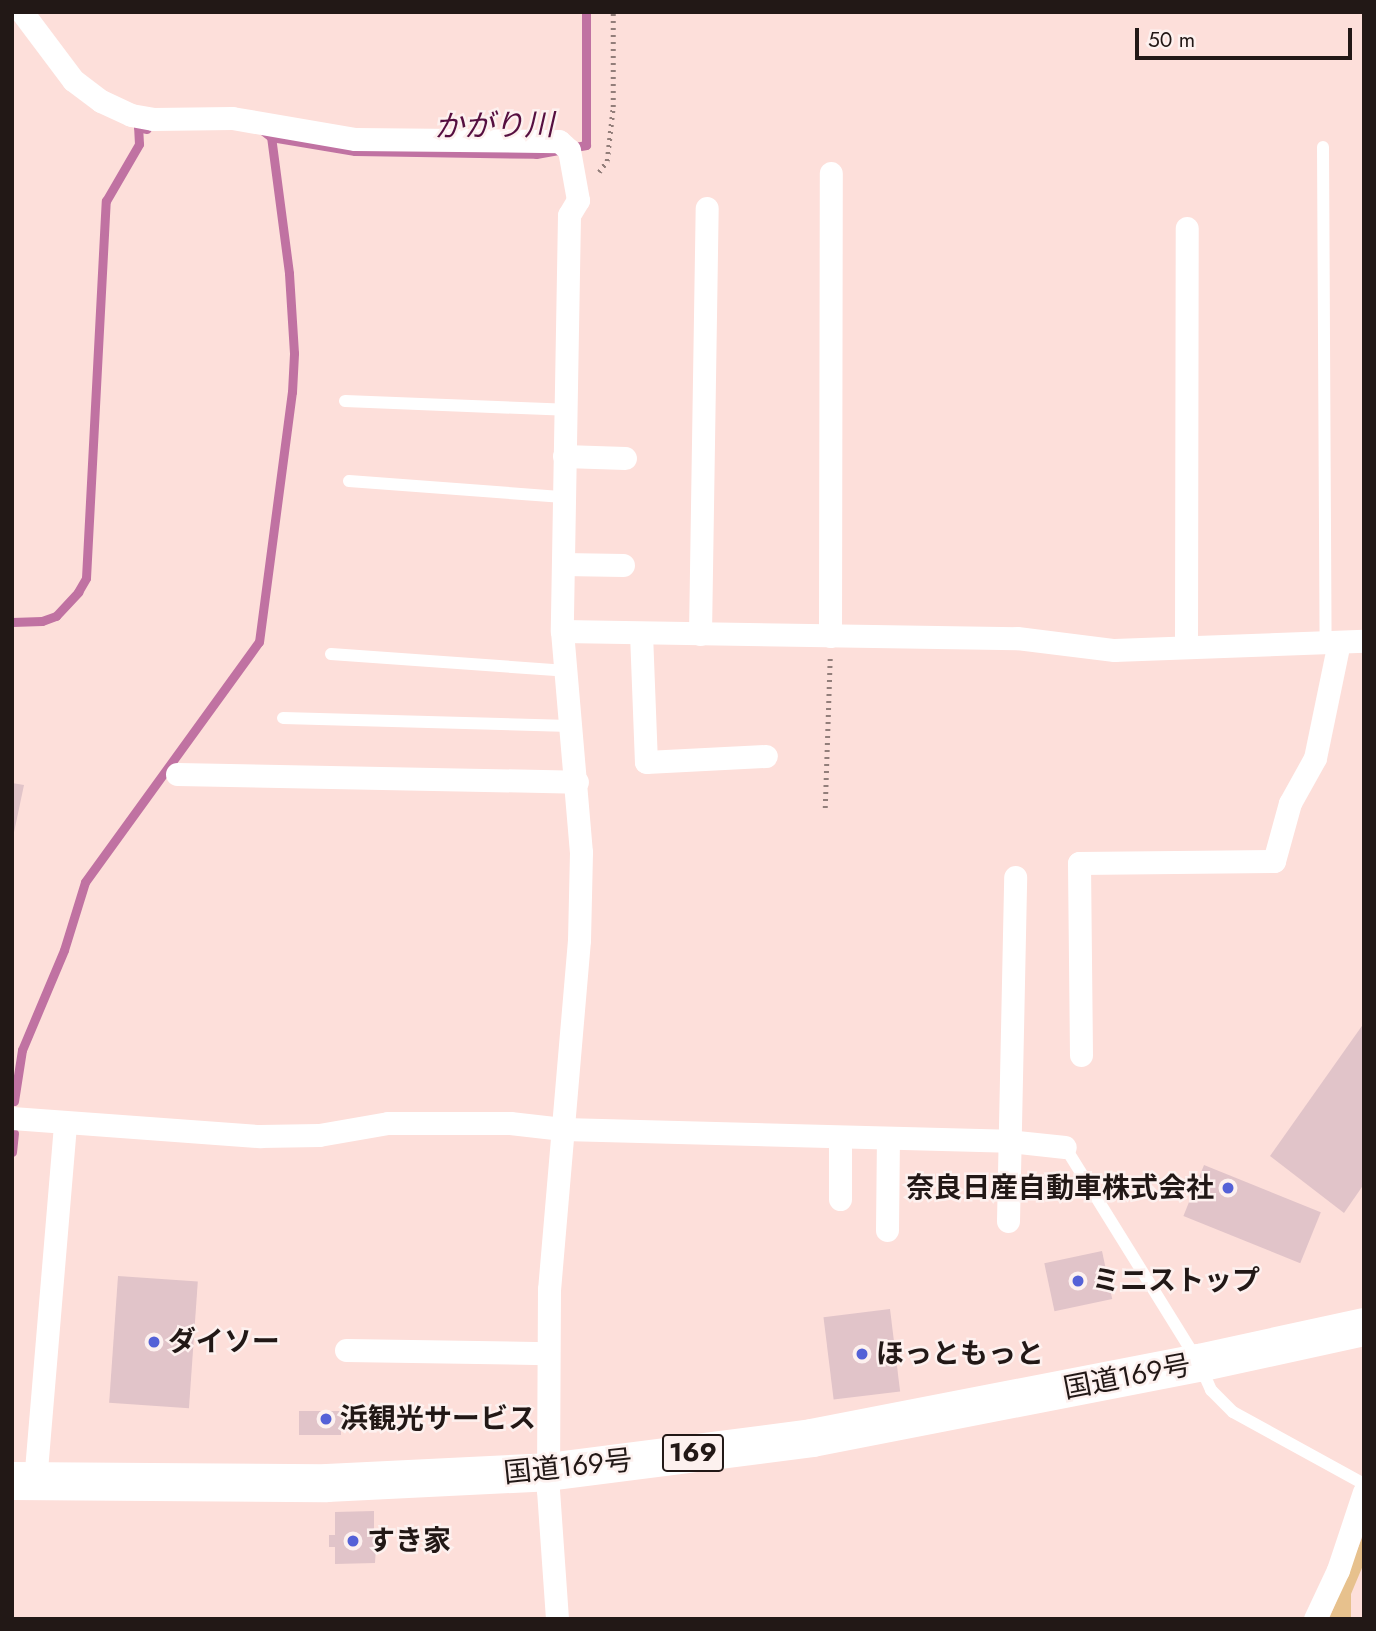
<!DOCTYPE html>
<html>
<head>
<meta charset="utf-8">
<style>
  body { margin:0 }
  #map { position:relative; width:1376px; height:1631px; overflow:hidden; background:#fddfda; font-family:Jost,"Noto Sans JP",sans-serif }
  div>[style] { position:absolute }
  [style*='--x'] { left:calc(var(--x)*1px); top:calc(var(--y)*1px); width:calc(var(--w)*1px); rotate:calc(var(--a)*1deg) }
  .green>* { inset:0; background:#e7c18d }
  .stream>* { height:9px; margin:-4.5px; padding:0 4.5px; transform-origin:4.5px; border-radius:4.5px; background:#c072a2 }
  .building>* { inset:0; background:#e1c4c9; transform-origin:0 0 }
  .path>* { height:4.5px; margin-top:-2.25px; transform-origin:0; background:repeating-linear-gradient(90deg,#927e7a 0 2px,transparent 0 7px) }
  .service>* { height:12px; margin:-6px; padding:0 6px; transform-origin:6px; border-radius:6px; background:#fff }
  .minor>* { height:23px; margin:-11.5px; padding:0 11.5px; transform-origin:11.5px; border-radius:11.5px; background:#fff }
  .trunk>* { height:38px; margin:-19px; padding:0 19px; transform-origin:19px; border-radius:19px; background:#fff }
  .dots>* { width:19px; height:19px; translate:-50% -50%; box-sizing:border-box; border:4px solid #fdf1ef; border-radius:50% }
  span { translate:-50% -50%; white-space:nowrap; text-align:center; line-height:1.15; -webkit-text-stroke:5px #fdf1ef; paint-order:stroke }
  .shield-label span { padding:2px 5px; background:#fdf1ef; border:2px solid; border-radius:5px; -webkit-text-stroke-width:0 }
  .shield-label { font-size:26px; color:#221816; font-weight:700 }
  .poi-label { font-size:28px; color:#221816; font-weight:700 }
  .right { translate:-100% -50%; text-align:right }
  .left { translate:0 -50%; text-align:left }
  .street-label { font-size:28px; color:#221816 }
  .water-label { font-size:30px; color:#560f40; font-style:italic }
  .frame { position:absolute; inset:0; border:14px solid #221816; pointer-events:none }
  .scale { position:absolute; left:1135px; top:28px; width:217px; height:32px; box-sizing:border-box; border:4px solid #221816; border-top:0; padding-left:9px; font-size:21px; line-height:24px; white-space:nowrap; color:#221816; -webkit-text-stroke:5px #fdf1ef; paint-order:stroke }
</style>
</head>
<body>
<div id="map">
  <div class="green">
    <i style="clip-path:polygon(1364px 1533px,1364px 1563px,1351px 1594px,1351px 1619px,1329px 1619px)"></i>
  </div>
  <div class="stream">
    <i style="--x:271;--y:137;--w:85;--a:9.5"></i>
    <i style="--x:355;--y:151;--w:181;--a:0.9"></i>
    <i style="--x:536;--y:154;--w:51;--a:-10.2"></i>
    <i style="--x:586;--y:145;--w:133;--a:-90"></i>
    <i style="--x:12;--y:622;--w:30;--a:-2"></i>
    <i style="--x:42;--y:621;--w:15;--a:-20"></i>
    <i style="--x:56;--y:616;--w:33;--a:-47"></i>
    <i style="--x:78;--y:592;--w:16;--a:-60"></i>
    <i style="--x:86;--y:578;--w:378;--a:-87"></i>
    <i style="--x:106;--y:201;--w:66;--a:-59.9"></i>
    <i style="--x:139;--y:144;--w:17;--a:-93"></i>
    <i style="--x:138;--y:127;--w:9;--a:13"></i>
    <i style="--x:14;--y:1101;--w:52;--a:-81.1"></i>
    <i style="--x:22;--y:1050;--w:108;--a:-67.2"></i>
    <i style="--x:64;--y:950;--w:71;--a:-72.8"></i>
    <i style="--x:85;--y:882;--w:296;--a:-54.1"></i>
    <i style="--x:259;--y:642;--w:252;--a:-82.5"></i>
    <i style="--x:292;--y:392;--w:39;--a:-87"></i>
    <i style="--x:294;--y:353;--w:80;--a:-93.6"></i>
    <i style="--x:289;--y:273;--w:137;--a:-97.5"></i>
    <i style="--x:271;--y:137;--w:11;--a:-142"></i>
    <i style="--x:12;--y:1152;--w:19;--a:-84"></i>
  </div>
  <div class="building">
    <i style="clip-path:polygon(12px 783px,24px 785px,13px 837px,12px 837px)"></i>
    <i style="clip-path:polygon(1364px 1023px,1364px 1184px,1344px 1213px,1270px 1156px)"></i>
    <i style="left:1204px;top:1165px;width:126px;height:55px;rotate:22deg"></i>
    <i style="left:1102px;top:1251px;width:49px;height:59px;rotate:78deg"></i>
    <i style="left:118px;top:1276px;width:80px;height:127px;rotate:4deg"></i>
    <i style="left:890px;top:1309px;width:83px;height:67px;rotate:83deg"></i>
    <i style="clip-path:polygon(299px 1411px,353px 1411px,353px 1426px,341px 1426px,341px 1435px,299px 1435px)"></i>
    <i style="clip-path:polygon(374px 1511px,374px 1532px,377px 1532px,375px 1563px,335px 1564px,335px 1547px,329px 1547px,329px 1535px,335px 1535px,335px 1512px)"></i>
  </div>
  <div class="path">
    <i style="--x:599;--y:172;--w:14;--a:-54"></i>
    <i style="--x:607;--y:161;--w:54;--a:-83.7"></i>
    <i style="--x:613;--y:107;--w:95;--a:-90"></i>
    <i style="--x:825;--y:808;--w:150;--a:-88.1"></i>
  </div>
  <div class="service">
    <i style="--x:1323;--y:147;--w:495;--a:89.7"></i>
    <i style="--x:345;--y:401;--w:221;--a:2.3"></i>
    <i style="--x:349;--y:481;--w:215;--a:4.3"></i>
    <i style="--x:331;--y:654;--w:236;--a:4.1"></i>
    <i style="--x:283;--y:718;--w:287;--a:1.6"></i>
    <i style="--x:1065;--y:1147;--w:254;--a:58.2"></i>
    <i style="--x:1199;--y:1363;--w:30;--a:66"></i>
    <i style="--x:1211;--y:1390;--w:31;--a:45"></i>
    <i style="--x:1233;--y:1412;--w:149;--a:28.8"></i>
  </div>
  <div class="minor">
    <i style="--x:22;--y:12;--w:85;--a:53.1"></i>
    <i style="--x:73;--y:80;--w:35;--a:37"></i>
    <i style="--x:101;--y:101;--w:33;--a:25"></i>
    <i style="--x:131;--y:115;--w:22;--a:10"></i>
    <i style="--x:153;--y:119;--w:79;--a:-0.7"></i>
    <i style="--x:232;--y:118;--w:125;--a:9.7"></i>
    <i style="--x:355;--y:139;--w:204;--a:0.6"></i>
    <i style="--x:559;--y:141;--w:13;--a:42"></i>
    <i style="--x:569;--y:150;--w:51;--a:79.8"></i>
    <i style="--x:578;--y:200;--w:17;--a:121"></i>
    <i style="--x:569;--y:215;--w:416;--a:91"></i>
    <i style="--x:562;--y:631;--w:222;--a:85.1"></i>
    <i style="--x:581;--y:852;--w:88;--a:91.3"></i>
    <i style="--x:579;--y:940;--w:350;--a:94.9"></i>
    <i style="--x:549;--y:1289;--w:201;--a:90.3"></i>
    <i style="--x:548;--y:1490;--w:129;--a:86"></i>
    <i style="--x:564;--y:456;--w:61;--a:1.9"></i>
    <i style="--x:563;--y:564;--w:60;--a:1"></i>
    <i style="--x:562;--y:631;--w:455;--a:0.9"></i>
    <i style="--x:1017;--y:638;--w:98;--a:7.1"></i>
    <i style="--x:1114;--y:650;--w:250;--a:-2.1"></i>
    <i style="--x:641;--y:633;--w:129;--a:87.8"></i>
    <i style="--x:646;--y:762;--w:120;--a:-2.9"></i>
    <i style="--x:700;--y:634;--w:426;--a:-89.1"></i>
    <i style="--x:830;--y:636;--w:463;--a:-89.9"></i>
    <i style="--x:1186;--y:647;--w:419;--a:-89.9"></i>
    <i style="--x:177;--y:774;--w:400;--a:1.1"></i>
    <i style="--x:1081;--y:1055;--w:192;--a:-90.6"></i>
    <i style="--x:1079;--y:863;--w:195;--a:-0.6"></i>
    <i style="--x:1274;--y:861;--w:60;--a:-74.6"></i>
    <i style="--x:1290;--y:803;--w:51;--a:-60.9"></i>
    <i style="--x:1315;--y:758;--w:118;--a:-78.3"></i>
    <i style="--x:12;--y:1118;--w:249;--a:4.2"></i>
    <i style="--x:260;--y:1136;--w:59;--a:-1"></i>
    <i style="--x:319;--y:1135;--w:70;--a:-9.9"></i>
    <i style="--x:388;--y:1123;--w:122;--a:0"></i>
    <i style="--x:510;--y:1123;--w:53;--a:6.5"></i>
    <i style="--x:563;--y:1129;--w:445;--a:1.5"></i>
    <i style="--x:1008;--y:1141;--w:57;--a:6"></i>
    <i style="--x:840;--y:1138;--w:61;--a:90"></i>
    <i style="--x:1008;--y:1221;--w:344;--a:-88.8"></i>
    <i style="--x:887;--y:1230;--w:90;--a:-89.4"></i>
    <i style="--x:346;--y:1350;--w:202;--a:0.9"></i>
    <i style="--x:35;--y:1482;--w:360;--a:-85.2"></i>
    <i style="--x:1315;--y:1619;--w:54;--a:-64.9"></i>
    <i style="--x:1338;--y:1570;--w:82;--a:-71.6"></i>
  </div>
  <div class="trunk">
    <i style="--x:12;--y:1481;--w:315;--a:0.4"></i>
    <i style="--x:327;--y:1483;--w:221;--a:-2.8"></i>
    <i style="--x:548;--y:1472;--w:266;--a:-7.3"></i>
    <i style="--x:812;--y:1438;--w:394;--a:-11"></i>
    <i style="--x:1199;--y:1363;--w:169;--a:-12.3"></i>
  </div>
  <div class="dots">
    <i style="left:1228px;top:1188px;background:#5461d7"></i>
    <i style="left:1078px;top:1281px;background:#5461d7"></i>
    <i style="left:154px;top:1342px;background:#5461d7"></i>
    <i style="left:862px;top:1354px;background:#5461d7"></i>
    <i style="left:326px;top:1419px;background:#5461d7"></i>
    <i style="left:353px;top:1541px;background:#5461d7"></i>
  </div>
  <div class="shield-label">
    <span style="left:693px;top:1453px">169</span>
  </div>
  <div class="poi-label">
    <span class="right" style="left:1214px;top:1188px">奈良日産自動車株式会社</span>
    <span class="left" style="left:1092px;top:1281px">ミニストップ</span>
    <span class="left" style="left:168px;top:1342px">ダイソー</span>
    <span class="left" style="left:876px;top:1354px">ほっともっと</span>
    <span class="left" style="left:340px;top:1419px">浜観光サービス</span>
    <span class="left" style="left:367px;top:1541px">すき家</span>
  </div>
  <div class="street-label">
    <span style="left:1127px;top:1377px;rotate:-11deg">国道169号</span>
    <span style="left:568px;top:1467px;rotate:-6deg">国道169号</span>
  </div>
  <div class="water-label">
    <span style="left:494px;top:126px;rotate:-1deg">かがり川</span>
  </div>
  <div class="frame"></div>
  <div class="scale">50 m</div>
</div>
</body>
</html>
